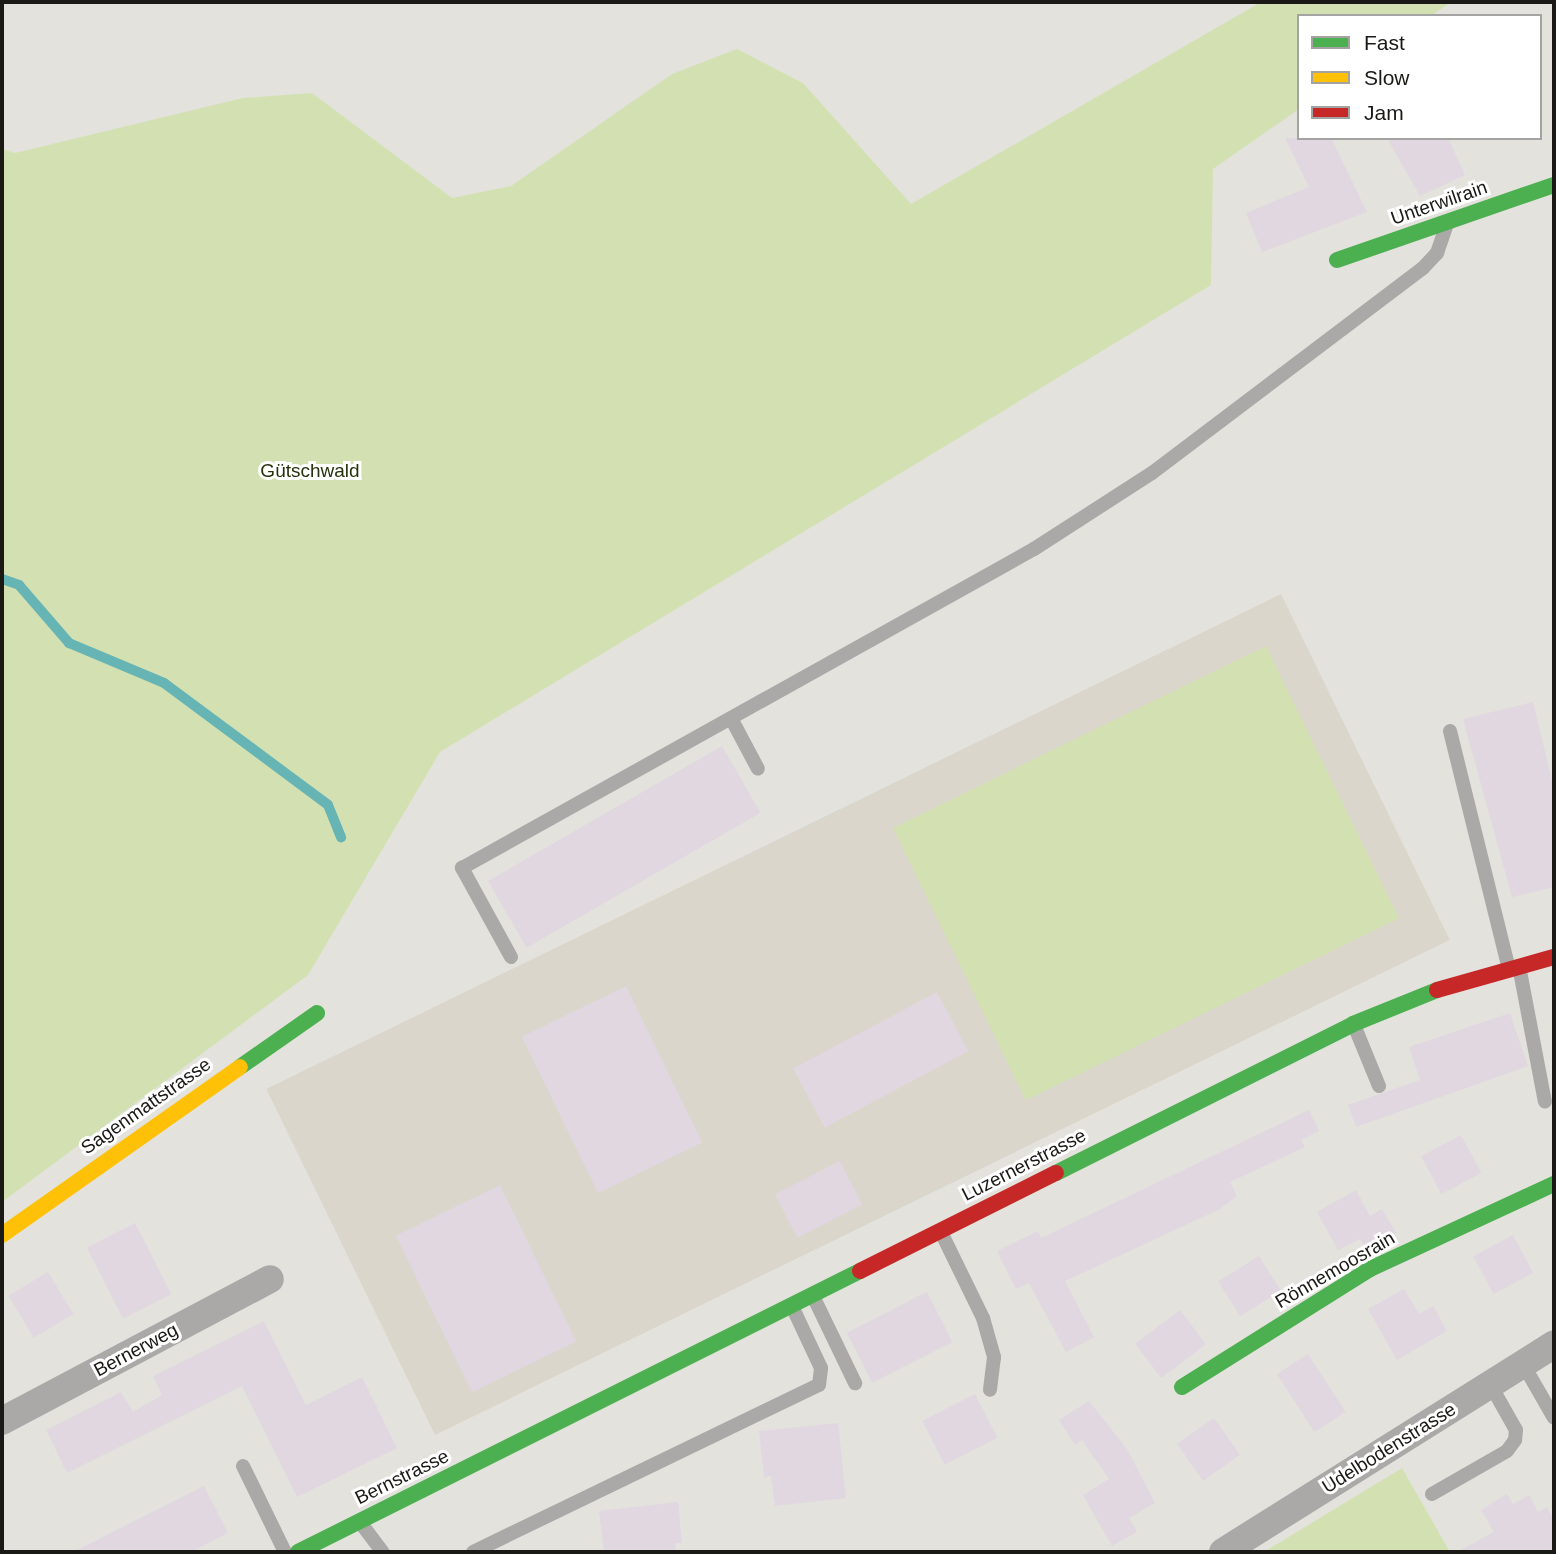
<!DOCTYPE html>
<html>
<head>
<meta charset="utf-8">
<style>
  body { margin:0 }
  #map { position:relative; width:1556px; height:1554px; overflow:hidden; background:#e3e2dd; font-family:Arial,sans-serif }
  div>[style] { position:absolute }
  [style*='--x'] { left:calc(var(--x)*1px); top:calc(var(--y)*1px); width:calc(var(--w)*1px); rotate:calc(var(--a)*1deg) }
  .built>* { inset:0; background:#dad6cb; transform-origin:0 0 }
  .green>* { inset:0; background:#d3e1b2; transform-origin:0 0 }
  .stream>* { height:10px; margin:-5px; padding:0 5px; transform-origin:5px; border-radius:5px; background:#67b4b4 }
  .building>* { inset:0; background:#e0d7e0; transform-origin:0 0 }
  .lane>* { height:14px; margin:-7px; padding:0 7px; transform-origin:7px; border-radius:7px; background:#aaa9a7 }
  .street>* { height:28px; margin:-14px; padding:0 14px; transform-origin:14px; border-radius:14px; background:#aaa9a7 }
  .fast>* { height:16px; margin:-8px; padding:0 8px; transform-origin:8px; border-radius:8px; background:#4caf50 }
  .slow>* { height:16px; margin:-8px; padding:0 8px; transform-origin:8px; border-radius:8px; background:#ffc107 }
  .jam>* { height:16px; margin:-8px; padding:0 8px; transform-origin:8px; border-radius:8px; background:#c62828 }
  span { translate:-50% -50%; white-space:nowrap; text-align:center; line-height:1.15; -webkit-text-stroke:6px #fff; paint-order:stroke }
  .street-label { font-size:19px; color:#1a1916 }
  .park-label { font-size:19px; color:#27320c }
  .frame { position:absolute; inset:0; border:4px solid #1a1916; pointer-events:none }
  .legend { position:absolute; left:1297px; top:14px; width:245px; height:126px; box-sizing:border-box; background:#fff; border:2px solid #a3a3a2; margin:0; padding:9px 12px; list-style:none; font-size:21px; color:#1a1916 }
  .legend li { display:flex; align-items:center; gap:14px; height:35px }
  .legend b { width:35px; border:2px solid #a3a3a2 }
</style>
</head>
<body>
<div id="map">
  <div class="built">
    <i style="left:1281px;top:594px;width:385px;height:1129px;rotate:64deg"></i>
  </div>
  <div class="green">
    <i style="clip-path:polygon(1261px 2px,1451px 2px,1431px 16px,1299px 16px,1299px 109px,1213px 169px,1211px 285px,440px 752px,308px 975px,2px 1202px,2px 149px,15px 153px,243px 98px,312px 93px,452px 198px,511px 186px,672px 74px,737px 49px,803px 83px,911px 204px)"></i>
    <i style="left:1266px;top:646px;width:303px;height:415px;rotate:64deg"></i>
    <i style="clip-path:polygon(1402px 1468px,1450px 1552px,1264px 1552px)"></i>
  </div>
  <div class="stream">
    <i style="--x:2;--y:579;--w:18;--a:19"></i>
    <i style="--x:19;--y:585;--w:77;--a:49.2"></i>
    <i style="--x:69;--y:643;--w:103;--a:22.8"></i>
    <i style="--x:164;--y:683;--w:204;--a:36.6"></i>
    <i style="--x:328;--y:805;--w:35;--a:68"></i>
  </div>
  <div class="building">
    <i style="clip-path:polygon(1285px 138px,1331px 138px,1367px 212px,1262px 252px,1246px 213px,1309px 187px)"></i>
    <i style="clip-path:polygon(1387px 138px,1448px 138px,1465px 175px,1420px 196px)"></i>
    <i style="clip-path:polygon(1533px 702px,1554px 789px,1554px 887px,1512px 897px,1463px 719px)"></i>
    <i style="left:722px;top:746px;width:77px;height:270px;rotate:60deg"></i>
    <i style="left:626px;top:986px;width:174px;height:116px;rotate:64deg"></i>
    <i style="left:937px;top:992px;width:67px;height:163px;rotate:62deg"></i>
    <i style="clip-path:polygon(1510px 1013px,1528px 1066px,1356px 1127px,1348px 1105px,1420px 1080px,1409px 1047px)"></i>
    <i style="clip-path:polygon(1309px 1110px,1319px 1131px,1301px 1140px,1305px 1147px,1230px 1182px,1237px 1196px,1220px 1209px,1065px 1281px,1094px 1337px,1066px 1352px,1029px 1283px,1016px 1289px,997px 1251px,1038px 1231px,1041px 1238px)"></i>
    <i style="left:1461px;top:1135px;width:43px;height:45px;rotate:62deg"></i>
    <i style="left:840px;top:1161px;width:49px;height:73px;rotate:63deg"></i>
    <i style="left:500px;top:1185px;width:174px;height:116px;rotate:64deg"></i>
    <i style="clip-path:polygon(1356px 1190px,1370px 1216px,1382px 1209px,1396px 1233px,1365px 1247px,1360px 1239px,1338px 1250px,1317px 1212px)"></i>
    <i style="left:135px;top:1223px;width:80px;height:54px;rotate:63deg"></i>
    <i style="left:1513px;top:1235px;width:43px;height:45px;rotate:62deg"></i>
    <i style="left:1259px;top:1256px;width:41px;height:48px;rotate:58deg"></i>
    <i style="left:48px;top:1272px;width:49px;height:46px;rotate:59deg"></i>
    <i style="clip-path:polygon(1404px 1289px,1419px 1314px,1433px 1306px,1447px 1331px,1397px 1360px,1368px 1309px)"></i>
    <i style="left:927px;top:1292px;width:56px;height:90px;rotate:63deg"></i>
    <i style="left:1180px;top:1310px;width:43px;height:56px;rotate:53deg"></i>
    <i style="clip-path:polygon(264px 1321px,306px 1405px,362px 1377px,397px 1448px,297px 1497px,242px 1386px,67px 1473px,46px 1430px,121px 1392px,133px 1412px,162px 1395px,153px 1376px)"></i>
    <i style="left:1308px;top:1354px;width:69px;height:37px;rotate:57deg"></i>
    <i style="left:975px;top:1394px;width:49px;height:59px;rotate:63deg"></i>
    <i style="clip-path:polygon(1089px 1401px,1127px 1449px,1155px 1503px,1129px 1518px,1137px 1532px,1112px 1546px,1083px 1495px,1109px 1479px,1082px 1440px,1075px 1445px,1059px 1420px)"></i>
    <i style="left:1214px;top:1418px;width:45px;height:45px;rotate:55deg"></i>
    <i style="clip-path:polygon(838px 1423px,846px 1498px,775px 1506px,771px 1476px,764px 1477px,759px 1431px)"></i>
    <i style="clip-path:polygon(204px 1486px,228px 1533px,191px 1552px,73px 1552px)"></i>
    <i style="clip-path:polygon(1507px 1494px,1513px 1504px,1529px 1495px,1538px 1512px,1547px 1507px,1554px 1520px,1554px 1552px,1457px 1552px,1494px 1532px,1481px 1510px)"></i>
    <i style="clip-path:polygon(678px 1502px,682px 1543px,675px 1543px,676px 1552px,604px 1552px,599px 1511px)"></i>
  </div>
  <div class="lane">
    <i style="--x:732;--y:720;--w:55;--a:62"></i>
    <i style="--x:1450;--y:731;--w:242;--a:76.1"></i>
    <i style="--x:511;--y:957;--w:102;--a:-118.8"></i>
    <i style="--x:462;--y:868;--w:655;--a:-29.15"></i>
    <i style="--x:1034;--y:549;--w:140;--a:-32.8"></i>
    <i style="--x:1152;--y:473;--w:340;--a:-37.1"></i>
    <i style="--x:1423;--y:268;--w:21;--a:-47"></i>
    <i style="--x:1437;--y:253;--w:28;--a:-71"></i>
    <i style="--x:1519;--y:966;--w:138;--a:79.2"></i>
    <i style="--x:1354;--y:1025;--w:66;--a:67.7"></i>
    <i style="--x:941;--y:1232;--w:96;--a:64"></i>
    <i style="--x:983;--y:1318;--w:41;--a:74.2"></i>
    <i style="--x:994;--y:1357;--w:33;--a:97"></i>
    <i style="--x:813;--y:1296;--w:97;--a:64.2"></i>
    <i style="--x:1523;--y:1364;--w:62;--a:60.1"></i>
    <i style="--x:243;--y:1466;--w:96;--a:64"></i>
    <i style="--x:1432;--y:1494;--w:86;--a:-29.8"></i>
    <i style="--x:1507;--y:1451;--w:14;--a:-54"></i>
    <i style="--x:1515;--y:1440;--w:10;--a:-84"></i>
    <i style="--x:1516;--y:1430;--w:53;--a:-119.5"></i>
    <i style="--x:360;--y:1522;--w:38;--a:53"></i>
    <i style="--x:473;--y:1552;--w:384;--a:-25.8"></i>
    <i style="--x:819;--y:1385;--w:17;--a:-83"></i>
    <i style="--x:821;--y:1368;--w:68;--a:-115.1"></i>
  </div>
  <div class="street">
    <i style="--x:2;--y:1421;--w:303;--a:-27.9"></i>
    <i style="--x:1223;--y:1552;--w:391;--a:-32.1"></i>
  </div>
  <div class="fast">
    <i style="--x:1337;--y:260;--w:230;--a:-19.1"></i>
    <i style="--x:240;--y:1067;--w:94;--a:-35"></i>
    <i style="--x:1056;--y:1173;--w:332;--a:-26.6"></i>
    <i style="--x:1353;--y:1024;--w:91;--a:-22"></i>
    <i style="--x:1182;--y:1387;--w:222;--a:-32.1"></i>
    <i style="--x:1370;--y:1269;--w:203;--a:-24.8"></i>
    <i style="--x:298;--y:1552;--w:628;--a:-26.57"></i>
  </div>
  <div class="slow">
    <i style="--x:2;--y:1235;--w:291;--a:-35.2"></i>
  </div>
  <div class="jam">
    <i style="--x:1437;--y:990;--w:122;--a:-15.8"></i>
    <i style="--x:860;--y:1271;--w:219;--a:-26.6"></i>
  </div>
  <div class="street-label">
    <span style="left:1439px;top:203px;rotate:-19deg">Unterwilrain</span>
    <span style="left:146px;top:1106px;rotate:-35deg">Sagenmattstrasse</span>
    <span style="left:1024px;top:1165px;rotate:-27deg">Luzernerstrasse</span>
    <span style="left:1335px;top:1270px;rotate:-30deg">Rönnemoosrain</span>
    <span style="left:136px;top:1350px;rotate:-28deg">Bernerweg</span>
    <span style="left:1389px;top:1448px;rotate:-32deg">Udelbodenstrasse</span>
    <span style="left:402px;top:1477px;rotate:-26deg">Bernstrasse</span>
  </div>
  <div class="park-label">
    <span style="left:310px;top:471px">Gütschwald</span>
  </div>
  <div class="frame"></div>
  <ul class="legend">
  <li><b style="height:9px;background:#4caf50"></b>Fast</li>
  <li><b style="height:9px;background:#ffc107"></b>Slow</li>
  <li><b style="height:9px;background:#c62828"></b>Jam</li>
  </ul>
</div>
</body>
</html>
